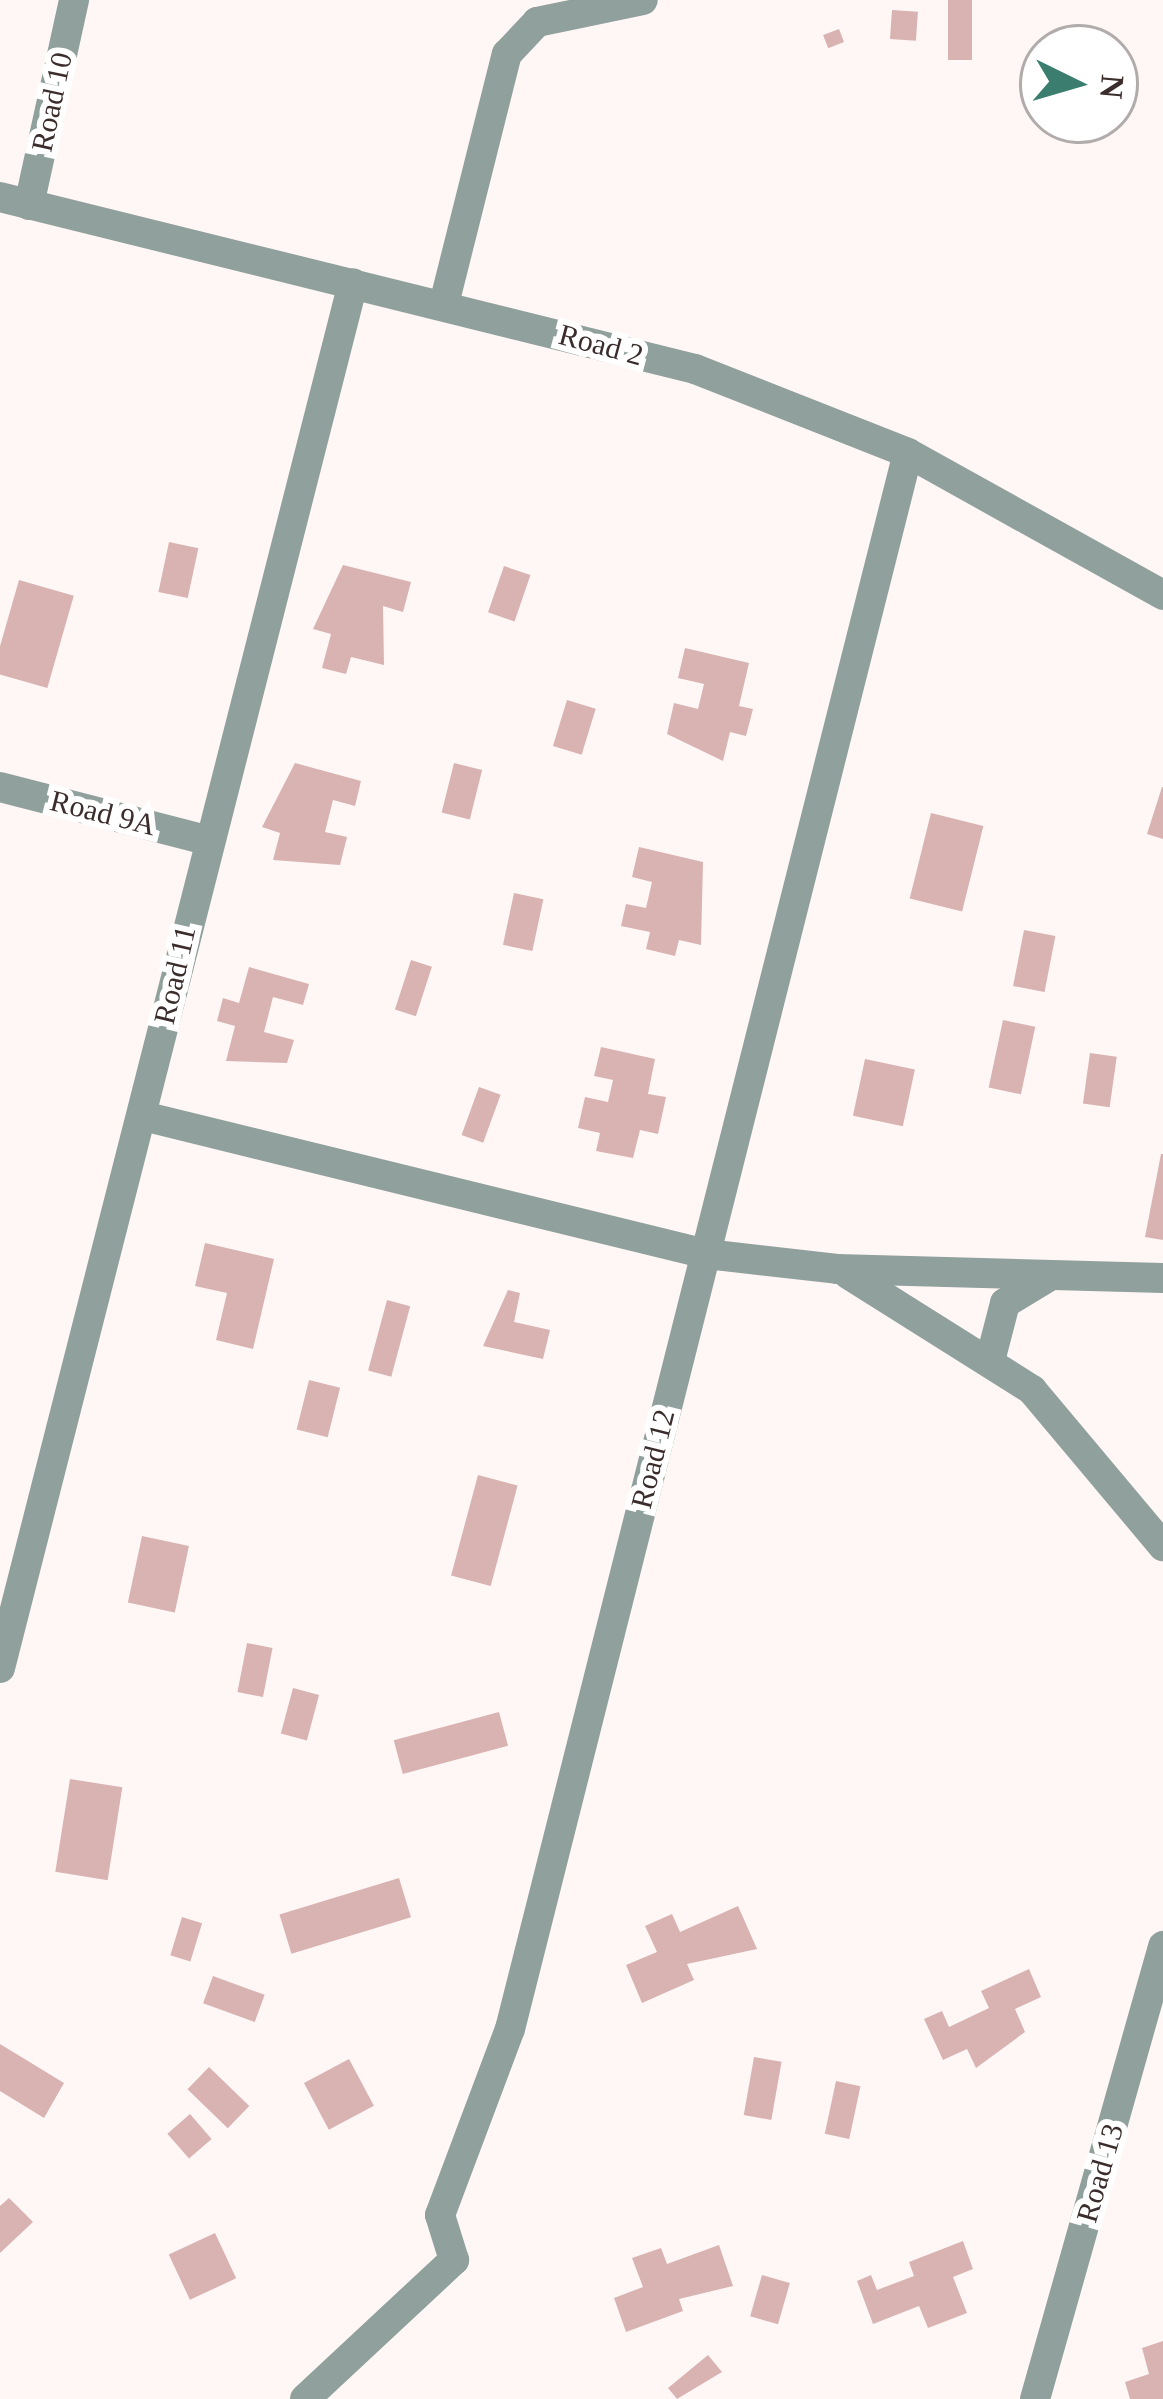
<!DOCTYPE html>
<html>
<head>
<meta charset="utf-8">
<style>
  body { margin:0 }
  #map { position:relative; width:1163px; height:2399px; overflow:hidden; background:#fff7f6; font-family:Georgia,serif }
  div>[style] { position:absolute }
  [style*='--x'] { left:calc(var(--x)*1px); top:calc(var(--y)*1px); width:calc(var(--w)*1px); rotate:calc(var(--a)*1deg) }
  .building>* { inset:0; background:#d9b3b2; transform-origin:0 0 }
  .street>* { height:30px; margin:-15px; padding:0 15px; transform-origin:15px; border-radius:15px; background:#90a09c }
  span { translate:-50% -50%; white-space:nowrap; text-align:center; line-height:1.15; -webkit-text-stroke:12px #fff; paint-order:stroke }
  .street-label { font-size:30px; color:#3c2d2d }
  .north { position:absolute; left:1019px; top:24px; width:120px; height:120px; box-sizing:border-box; background:#fff; border:3px solid #b1abab; border-radius:50%; rotate:95deg; font-size:33px; font-weight:700; line-height:48px; text-align:center; color:#3c2d2d }
  .north::after { content:''; display:block; margin:auto; width:42px; height:54px; background:#3b7e6f; clip-path:polygon(50% 0,100% 100%,50% 72%,0 100%) }
</style>
</head>
<body>
<div id="map">
  <div class="building">
    <i style="left:948px;top:0;width:24px;height:60px"></i>
    <i style="left:892px;top:10px;width:26px;height:29px;rotate:4deg"></i>
    <i style="left:839px;top:29px;width:14px;height:17px;rotate:69deg"></i>
    <i style="left:169px;top:542px;width:30px;height:51px;rotate:12deg"></i>
    <i style="clip-path:polygon(343px 565px,411px 582px,403px 612px,383px 606px,384px 665px,351px 657px,346px 674px,322px 668px,331px 634px,313px 629px)"></i>
    <i style="left:504px;top:566px;width:28px;height:49px;rotate:19deg"></i>
    <i style="left:19px;top:580px;width:57px;height:96px;rotate:16deg"></i>
    <i style="clip-path:polygon(685px 648px,749px 663px,739px 706px,753px 709px,746px 736px,730px 732px,723px 761px,667px 734px,674px 703px,698px 709px,704px 684px,678px 678px)"></i>
    <i style="left:567px;top:700px;width:30px;height:48px;rotate:17deg"></i>
    <i style="clip-path:polygon(295px 763px,361px 781px,355px 806px,333px 800px,325px 832px,347px 837px,340px 865px,273px 860px,280px 833px,262px 827px)"></i>
    <i style="left:454px;top:763px;width:29px;height:51px;rotate:14deg"></i>
    <i style="clip-path:polygon(1162px 787px,1163px 787px,1163px 839px,1147px 834px)"></i>
    <i style="left:931px;top:813px;width:54px;height:88px;rotate:14deg"></i>
    <i style="clip-path:polygon(639px 847px,703px 862px,701px 945px,679px 940px,675px 956px,646px 949px,650px 932px,621px 926px,626px 904px,646px 908px,652px 882px,632px 877px)"></i>
    <i style="left:514px;top:893px;width:30px;height:53px;rotate:12deg"></i>
    <i style="left:1024px;top:930px;width:32px;height:57px;rotate:11deg"></i>
    <i style="left:411px;top:960px;width:22px;height:52px;rotate:18deg"></i>
    <i style="clip-path:polygon(249px 967px,309px 984px,303px 1005px,273px 997px,264px 1032px,294px 1040px,287px 1063px,226px 1061px,235px 1026px,217px 1021px,223px 998px,239px 1003px)"></i>
    <i style="left:1003px;top:1020px;width:33px;height:69px;rotate:12deg"></i>
    <i style="clip-path:polygon(601px 1047px,655px 1059px,648px 1094px,666px 1097px,658px 1134px,640px 1130px,633px 1158px,596px 1151px,600px 1133px,578px 1128px,585px 1097px,608px 1102px,613px 1080px,594px 1076px)"></i>
    <i style="left:1090px;top:1053px;width:27px;height:51px;rotate:8deg"></i>
    <i style="left:865px;top:1059px;width:51px;height:58px;rotate:12deg"></i>
    <i style="left:479px;top:1087px;width:23px;height:51px;rotate:20deg"></i>
    <i style="clip-path:polygon(1161px 1154px,1163px 1154px,1163px 1240px,1145px 1237px)"></i>
    <i style="clip-path:polygon(205px 1243px,274px 1259px,253px 1349px,216px 1340px,227px 1293px,195px 1286px)"></i>
    <i style="clip-path:polygon(508px 1290px,520px 1293px,514px 1322px,550px 1330px,543px 1359px,483px 1346px)"></i>
    <i style="left:387px;top:1300px;width:24px;height:73px;rotate:15deg"></i>
    <i style="left:309px;top:1380px;width:32px;height:51px;rotate:14deg"></i>
    <i style="left:478px;top:1475px;width:41px;height:104px;rotate:15deg"></i>
    <i style="left:142px;top:1536px;width:48px;height:68px;rotate:12deg"></i>
    <i style="left:247px;top:1643px;width:26px;height:50px;rotate:11deg"></i>
    <i style="left:293px;top:1688px;width:27px;height:47px;rotate:15deg"></i>
    <i style="left:499px;top:1712px;width:35px;height:109px;rotate:75deg"></i>
    <i style="left:70px;top:1779px;width:53px;height:94px;rotate:9deg"></i>
    <i style="left:399px;top:1878px;width:41px;height:125px;rotate:73deg"></i>
    <i style="clip-path:polygon(738px 1906px,757px 1949px,687px 1964px,694px 1980px,642px 2003px,626px 1965px,657px 1952px,645px 1926px,672px 1914px,680px 1932px)"></i>
    <i style="left:182px;top:1917px;width:21px;height:40px;rotate:17deg"></i>
    <i style="clip-path:polygon(1029px 1969px,1041px 1997px,1015px 2009px,1025px 2032px,976px 2068px,967px 2049px,943px 2060px,924px 2019px,942px 2011px,949px 2027px,989px 2008px,981px 1991px)"></i>
    <i style="left:213px;top:1976px;width:55px;height:29px;rotate:20deg"></i>
    <i style="clip-path:polygon(0 2044px,64px 2083px,44px 2118px,0 2091px)"></i>
    <i style="left:754px;top:2057px;width:28px;height:59px;rotate:10deg"></i>
    <i style="left:349px;top:2059px;width:53px;height:51px;rotate:62deg"></i>
    <i style="left:209px;top:2067px;width:56px;height:31px;rotate:44deg"></i>
    <i style="left:836px;top:2081px;width:25px;height:54px;rotate:12deg"></i>
    <i style="left:190px;top:2114px;width:33px;height:30px;rotate:49deg"></i>
    <i style="clip-path:polygon(9px 2198px,33px 2222px,0 2253px,0 2206px)"></i>
    <i style="left:215px;top:2233px;width:50px;height:51px;rotate:65deg"></i>
    <i style="clip-path:polygon(963px 2241px,973px 2269px,953px 2277px,967px 2313px,928px 2328px,919px 2306px,873px 2324px,857px 2281px,871px 2275px,877px 2290px,914px 2276px,909px 2262px)"></i>
    <i style="clip-path:polygon(719px 2245px,733px 2286px,679px 2299px,683px 2311px,626px 2332px,614px 2298px,643px 2287px,632px 2258px,661px 2248px,667px 2264px)"></i>
    <i style="left:762px;top:2275px;width:29px;height:43px;rotate:16deg"></i>
    <i style="clip-path:polygon(1163px 2341px,1163px 2399px,1130px 2399px,1125px 2382px,1149px 2374px,1142px 2348px)"></i>
    <i style="clip-path:polygon(708px 2355px,722px 2372px,677px 2399px,668px 2388px)"></i>
  </div>
  <div class="street">
    <i style="--x:0;--y:197;--w:716;--a:13.9"></i>
    <i style="--x:695;--y:369;--w:229;--a:21.5"></i>
    <i style="--x:908;--y:453;--w:292;--a:29.1"></i>
    <i style="--x:29;--y:205;--w:210;--a:-77.6"></i>
    <i style="--x:444;--y:304;--w:258;--a:-75.9"></i>
    <i style="--x:507;--y:54;--w:44;--a:-46.8"></i>
    <i style="--x:537;--y:22;--w:108;--a:-11.7"></i>
    <i style="--x:0;--y:787;--w:213;--a:14.4"></i>
    <i style="--x:143;--y:1116;--w:580;--a:13.77"></i>
    <i style="--x:706;--y:1254;--w:132;--a:6.5"></i>
    <i style="--x:837;--y:1269;--w:326;--a:1.6"></i>
    <i style="--x:848;--y:1274;--w:218;--a:32.2"></i>
    <i style="--x:1032;--y:1390;--w:204;--a:50"></i>
    <i style="--x:990;--y:1361;--w:60;--a:-75.5"></i>
    <i style="--x:1005;--y:1303;--w:52;--a:-31"></i>
    <i style="--x:0;--y:1668;--w:1429;--a:-75.7"></i>
    <i style="--x:305;--y:2399;--w:204;--a:-43"></i>
    <i style="--x:454;--y:2260;--w:47;--a:-107.3"></i>
    <i style="--x:440;--y:2215;--w:199;--a:-69.4"></i>
    <i style="--x:510;--y:2029;--w:1625;--a:-75.83"></i>
    <i style="--x:1035;--y:2399;--w:471;--a:-74.2"></i>
  </div>
  <div class="street-label">
    <span style="left:52px;top:102px;rotate:-78deg">Road 10</span>
    <span style="left:601px;top:345px;rotate:15deg">Road 2</span>
    <span style="left:103px;top:813px;rotate:14deg">Road 9A</span>
    <span style="left:175px;top:975px;rotate:-77deg">Road 11</span>
    <span style="left:653px;top:1459px;rotate:-76deg">Road 12</span>
    <span style="left:1100px;top:2173px;rotate:-74deg">Road 13</span>
  </div>
  <div class="north">N</div>
</div>
</body>
</html>
